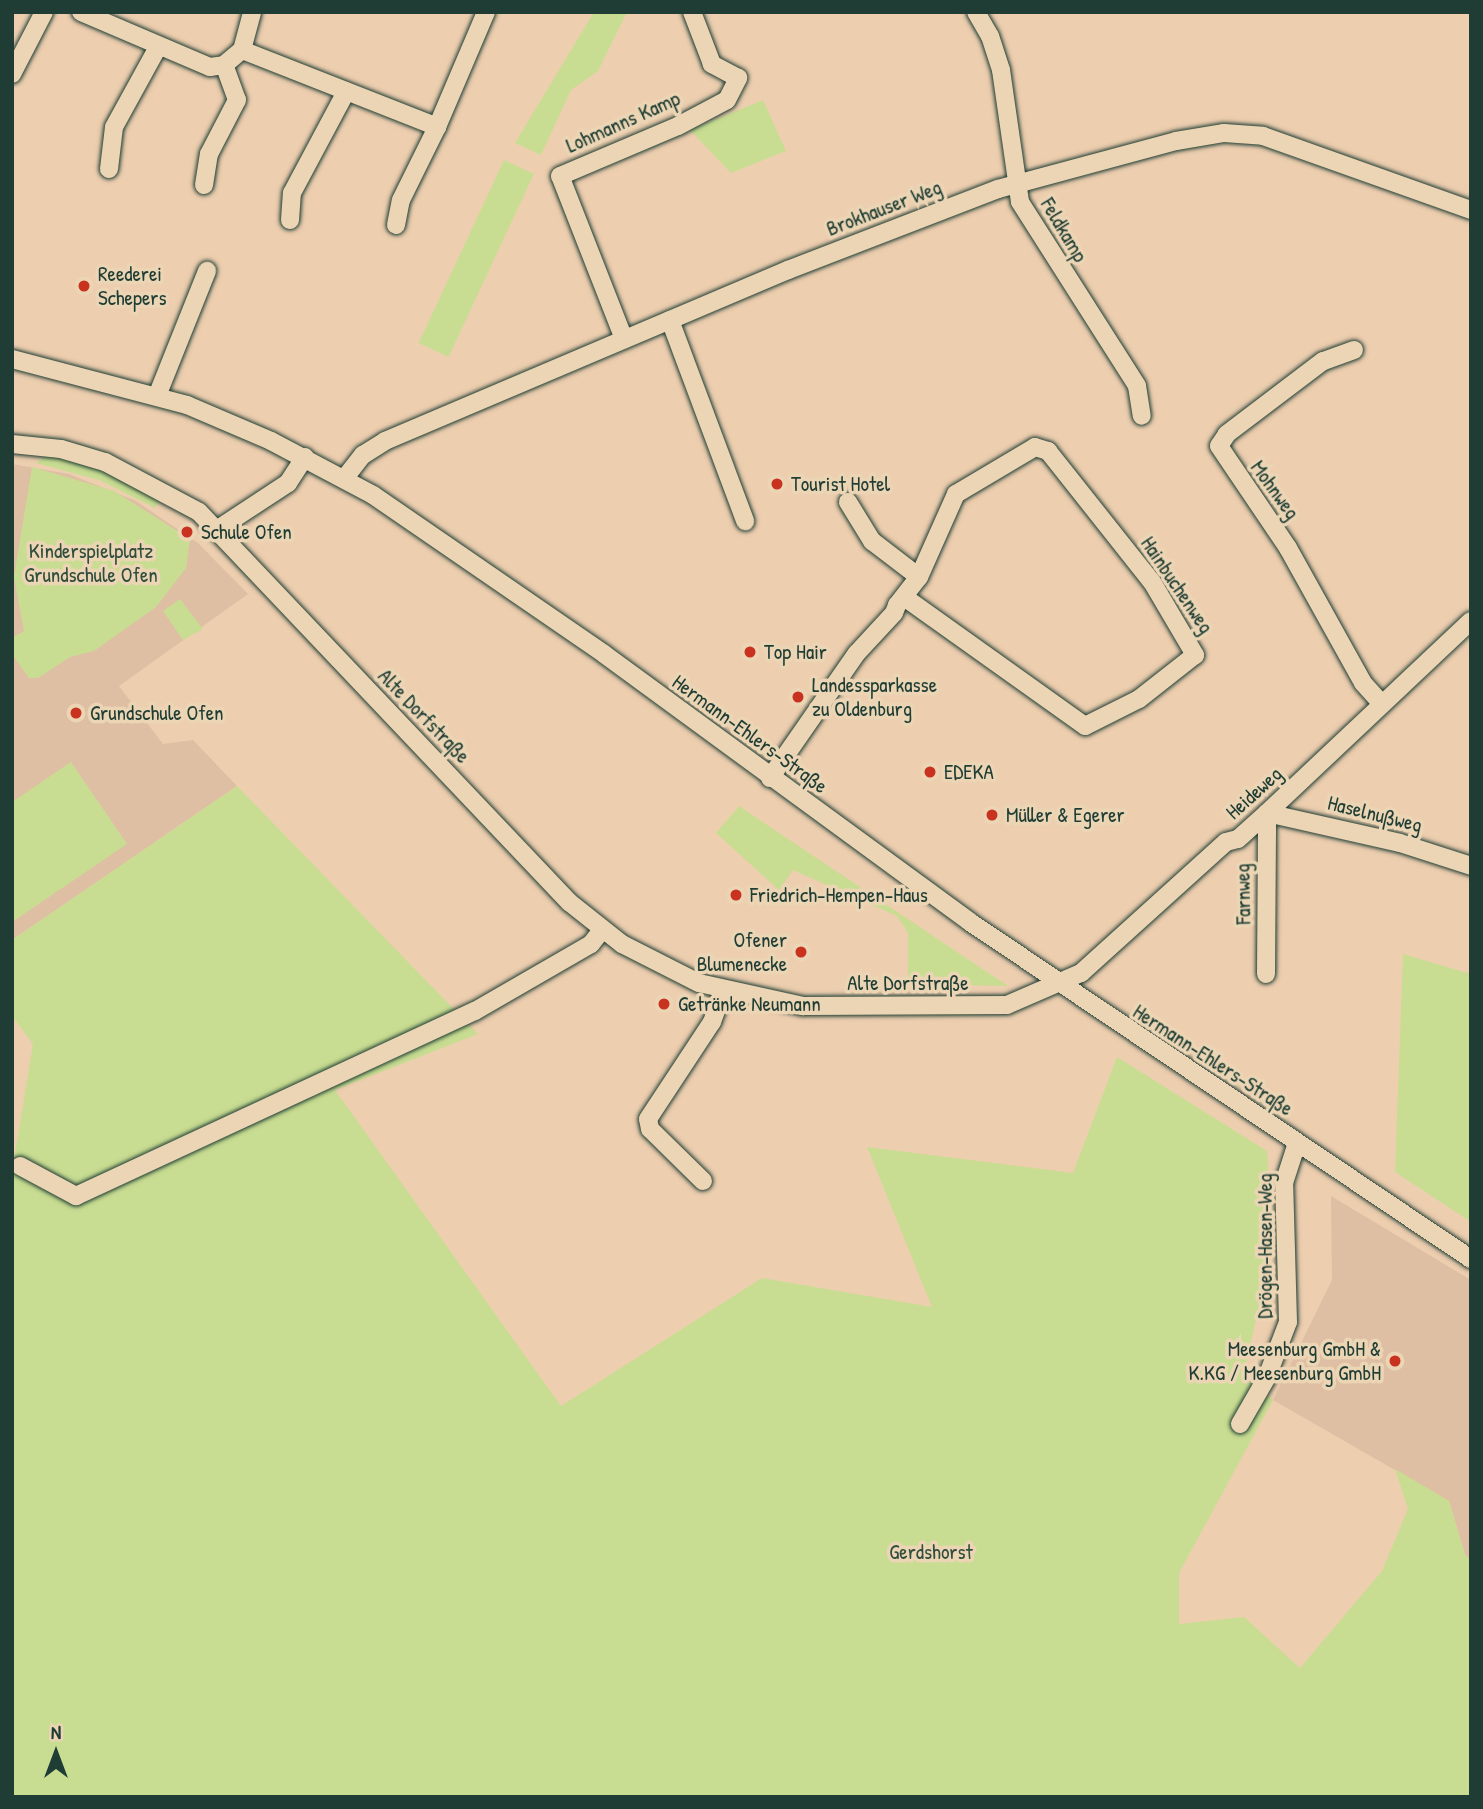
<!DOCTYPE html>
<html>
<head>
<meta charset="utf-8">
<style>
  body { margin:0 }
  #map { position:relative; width:1483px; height:1809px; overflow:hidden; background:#edceaf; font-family:"Patrick Hand",sans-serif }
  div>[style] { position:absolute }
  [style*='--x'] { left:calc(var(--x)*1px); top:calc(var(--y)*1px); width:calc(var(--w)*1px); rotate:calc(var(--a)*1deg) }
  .built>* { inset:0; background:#debfa3 }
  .green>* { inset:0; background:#c9dd92; transform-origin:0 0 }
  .roads { filter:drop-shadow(0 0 2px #1f3d34) drop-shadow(0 0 2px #1f3d34) }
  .minor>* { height:18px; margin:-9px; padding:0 9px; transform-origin:9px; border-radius:9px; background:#ebd5b4 }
  .dots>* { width:19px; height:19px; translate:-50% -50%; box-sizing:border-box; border:4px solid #ebd5b4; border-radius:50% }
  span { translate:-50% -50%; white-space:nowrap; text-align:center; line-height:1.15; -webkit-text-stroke:7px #ebd5b4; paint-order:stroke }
  .street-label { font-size:21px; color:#1f3d34 }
  .poi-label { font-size:21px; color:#1f3d34 }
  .left { translate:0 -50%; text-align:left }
  .right { translate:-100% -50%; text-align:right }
  .park-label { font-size:21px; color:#304d3d }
  .frame { position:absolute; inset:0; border:14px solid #1f3d34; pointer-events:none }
  .north { position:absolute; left:21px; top:1718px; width:70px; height:70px; -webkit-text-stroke:5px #ebd5b4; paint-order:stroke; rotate:0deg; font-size:19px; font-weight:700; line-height:28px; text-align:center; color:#1f3d34 }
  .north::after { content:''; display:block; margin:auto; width:24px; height:32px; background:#1f3d34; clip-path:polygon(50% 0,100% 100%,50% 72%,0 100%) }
</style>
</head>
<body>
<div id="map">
  <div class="built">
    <i style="clip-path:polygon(12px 464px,69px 474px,136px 501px,198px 543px,248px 594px,119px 686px,163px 744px,193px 740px,237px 786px,12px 940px)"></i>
    <i style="clip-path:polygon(1331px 1196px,1471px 1280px,1471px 1560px,1465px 1555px,1449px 1501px,1273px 1400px,1332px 1280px)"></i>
  </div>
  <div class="green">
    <i style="clip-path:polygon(594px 12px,627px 12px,598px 71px,571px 90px,541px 155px,515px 143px)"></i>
    <i style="clip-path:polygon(763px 100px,786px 151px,731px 173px,690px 130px)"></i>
    <i style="left:504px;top:160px;width:33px;height:202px;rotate:25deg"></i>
    <i style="clip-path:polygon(48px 454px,88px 463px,162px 498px,155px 508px,99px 480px,36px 463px)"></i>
    <i style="clip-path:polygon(32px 467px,114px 491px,190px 539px,186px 568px,156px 607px,94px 651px,70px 657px,38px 678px,29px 678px,12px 654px,12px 638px,24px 631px,14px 577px)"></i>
    <i style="clip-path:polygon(180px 599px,203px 629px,183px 640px,163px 611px)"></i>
    <i style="clip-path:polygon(71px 762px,127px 844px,12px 922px,12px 802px)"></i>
    <i style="clip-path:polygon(237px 786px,478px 1034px,335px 1090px,561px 1406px,762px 1278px,932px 1307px,867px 1147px,1073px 1173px,1117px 1057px,1267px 1151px,1273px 1245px,1243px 1377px,1273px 1400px,1179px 1573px,1179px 1624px,1244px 1617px,1300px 1668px,1382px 1571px,1408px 1509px,1395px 1469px,1449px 1501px,1465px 1555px,1471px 1560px,1471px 1797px,12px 1797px,12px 1172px,33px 1044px,12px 1016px,12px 940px)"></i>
    <i style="clip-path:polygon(739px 806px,806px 851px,1008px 986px,908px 984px,908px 933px,897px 916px,793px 870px,779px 890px,716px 833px)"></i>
    <i style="clip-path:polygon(1403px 954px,1471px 974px,1471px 1222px,1395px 1172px)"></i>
  </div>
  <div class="roads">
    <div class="minor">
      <i style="--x:81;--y:12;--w:140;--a:23.1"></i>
      <i style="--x:210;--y:67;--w:14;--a:-8"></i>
      <i style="--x:224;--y:65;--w:23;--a:-40"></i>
      <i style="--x:242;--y:50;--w:39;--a:-75"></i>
      <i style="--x:976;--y:12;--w:28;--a:60"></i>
      <i style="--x:990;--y:36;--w:36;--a:72"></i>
      <i style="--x:1001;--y:70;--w:133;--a:81.8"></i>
      <i style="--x:1020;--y:202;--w:218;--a:57.5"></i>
      <i style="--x:1137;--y:386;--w:30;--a:81"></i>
      <i style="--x:242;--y:50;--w:210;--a:21.5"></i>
      <i style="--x:437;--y:127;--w:125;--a:-66.9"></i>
      <i style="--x:12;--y:74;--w:70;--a:-62.7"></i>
      <i style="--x:109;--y:169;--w:42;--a:-83.2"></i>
      <i style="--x:114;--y:127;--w:91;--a:-61.2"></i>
      <i style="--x:204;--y:185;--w:31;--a:-81"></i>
      <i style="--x:209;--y:154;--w:61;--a:-62.6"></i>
      <i style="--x:237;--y:100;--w:37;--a:-110"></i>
      <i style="--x:290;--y:220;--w:27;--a:-86"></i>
      <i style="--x:292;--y:193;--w:115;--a:-61.9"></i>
      <i style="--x:396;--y:225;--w:25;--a:-79"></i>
      <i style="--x:401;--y:200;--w:81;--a:-63.7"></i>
      <i style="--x:670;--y:320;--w:215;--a:69.5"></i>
      <i style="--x:624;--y:339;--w:175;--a:-111.4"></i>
      <i style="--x:560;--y:176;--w:128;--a:-23"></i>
      <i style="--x:678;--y:126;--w:55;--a:-28"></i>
      <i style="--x:727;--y:100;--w:25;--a:-63"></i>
      <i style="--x:738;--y:78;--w:30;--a:-152"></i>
      <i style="--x:712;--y:64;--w:56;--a:-111"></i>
      <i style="--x:1354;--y:350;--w:33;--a:160"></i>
      <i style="--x:1323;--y:361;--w:121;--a:142.8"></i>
      <i style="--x:1227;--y:434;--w:14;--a:124"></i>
      <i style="--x:1219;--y:446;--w:123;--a:55.9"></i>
      <i style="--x:1288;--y:548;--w:154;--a:60.9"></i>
      <i style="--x:1363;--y:683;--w:28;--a:48"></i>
      <i style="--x:12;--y:359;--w:181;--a:14.7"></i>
      <i style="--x:187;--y:405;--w:91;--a:23.2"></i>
      <i style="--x:271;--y:441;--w:115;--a:27.9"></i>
      <i style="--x:373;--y:495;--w:280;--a:34.5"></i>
      <i style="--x:604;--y:654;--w:454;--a:36.2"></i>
      <i style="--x:970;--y:922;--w:604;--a:33.93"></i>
      <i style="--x:157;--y:396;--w:135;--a:-68.2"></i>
      <i style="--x:12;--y:444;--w:49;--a:5.8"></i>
      <i style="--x:61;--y:449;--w:46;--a:16.5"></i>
      <i style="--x:105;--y:462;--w:106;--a:28"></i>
      <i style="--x:199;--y:512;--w:538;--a:46.51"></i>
      <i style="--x:569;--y:902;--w:68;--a:38.4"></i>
      <i style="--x:622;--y:944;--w:86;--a:26.9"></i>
      <i style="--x:699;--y:983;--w:107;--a:12.5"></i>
      <i style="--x:803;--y:1006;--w:204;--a:-0.3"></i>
      <i style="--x:1007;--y:1005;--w:81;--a:-23.4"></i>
      <i style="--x:1081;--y:973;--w:195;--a:-42.1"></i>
      <i style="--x:1226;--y:842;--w:12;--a:-14"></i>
      <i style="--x:1238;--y:839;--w:39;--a:-42"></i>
      <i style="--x:1267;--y:813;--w:280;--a:-43.3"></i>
      <i style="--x:344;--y:479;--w:31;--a:-52"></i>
      <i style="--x:363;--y:455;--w:26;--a:-32"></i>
      <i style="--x:385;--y:441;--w:438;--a:-23"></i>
      <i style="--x:788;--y:270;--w:225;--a:-21.1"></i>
      <i style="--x:998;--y:189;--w:184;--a:-15.1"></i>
      <i style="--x:1176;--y:141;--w:49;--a:-9.5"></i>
      <i style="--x:1224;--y:133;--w:39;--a:4"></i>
      <i style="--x:1263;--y:136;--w:221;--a:19.6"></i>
      <i style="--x:848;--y:502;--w:46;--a:58.4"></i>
      <i style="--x:872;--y:541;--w:59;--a:37.5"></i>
      <i style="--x:218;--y:529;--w:84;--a:-33.3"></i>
      <i style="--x:288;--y:483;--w:31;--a:-57"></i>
      <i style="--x:770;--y:778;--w:152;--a:-55.2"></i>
      <i style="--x:857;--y:653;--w:54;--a:-47.2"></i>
      <i style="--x:894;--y:613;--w:9;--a:-69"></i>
      <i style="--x:897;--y:605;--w:36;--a:-52"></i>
      <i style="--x:919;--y:577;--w:91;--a:-66"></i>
      <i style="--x:956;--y:494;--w:92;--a:-30.7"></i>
      <i style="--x:1035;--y:447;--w:14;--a:17"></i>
      <i style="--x:1048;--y:451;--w:167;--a:51.6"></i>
      <i style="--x:1152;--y:582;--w:85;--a:59.5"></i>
      <i style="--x:1195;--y:655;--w:71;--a:141.8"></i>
      <i style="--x:1139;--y:699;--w:60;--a:153.4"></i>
      <i style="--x:1085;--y:726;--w:222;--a:-144.5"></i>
      <i style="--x:1266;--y:974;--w:161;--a:-89.6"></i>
      <i style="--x:1267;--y:813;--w:136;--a:12.7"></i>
      <i style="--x:1400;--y:843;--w:75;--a:17.9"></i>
      <i style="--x:20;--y:1166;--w:64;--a:28.2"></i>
      <i style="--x:76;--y:1196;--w:440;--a:-24.9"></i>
      <i style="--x:475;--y:1011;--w:134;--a:-30"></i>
      <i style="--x:591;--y:944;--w:18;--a:-52"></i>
      <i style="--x:703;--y:1181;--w:74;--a:-135.5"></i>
      <i style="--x:650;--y:1129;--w:10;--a:-101"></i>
      <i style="--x:648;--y:1119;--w:116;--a:-56.6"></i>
      <i style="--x:712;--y:1022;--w:33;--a:-70"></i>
      <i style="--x:1240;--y:1424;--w:54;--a:-60.1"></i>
      <i style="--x:1267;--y:1377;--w:59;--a:-69.1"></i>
      <i style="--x:1288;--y:1322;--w:139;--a:-91.6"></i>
      <i style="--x:1284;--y:1183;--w:42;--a:-72"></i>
    </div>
  </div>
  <div class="dots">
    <i style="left:84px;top:286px;background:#c8321e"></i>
    <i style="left:777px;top:484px;background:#c8321e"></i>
    <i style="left:187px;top:532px;background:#c8321e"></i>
    <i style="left:750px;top:652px;background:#c8321e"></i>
    <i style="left:798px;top:697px;background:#c8321e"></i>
    <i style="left:76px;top:713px;background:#c8321e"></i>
    <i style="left:930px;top:772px;background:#c8321e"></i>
    <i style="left:992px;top:815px;background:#c8321e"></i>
    <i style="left:736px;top:895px;background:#c8321e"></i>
    <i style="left:801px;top:952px;background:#c8321e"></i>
    <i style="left:664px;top:1004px;background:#c8321e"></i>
    <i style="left:1395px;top:1361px;background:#c8321e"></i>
  </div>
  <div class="street-label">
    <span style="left:623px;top:122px;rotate:-24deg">Lohmanns Kamp</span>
    <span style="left:884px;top:208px;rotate:-21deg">Brokhauser Weg</span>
    <span style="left:1064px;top:230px;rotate:59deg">Feldkamp</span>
    <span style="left:1275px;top:490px;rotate:54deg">Mohnweg</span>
    <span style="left:1177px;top:585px;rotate:56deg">Hainbuchenweg</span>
    <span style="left:424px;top:716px;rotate:46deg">Alte Dorfstraße</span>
    <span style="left:750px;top:734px;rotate:36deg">Hermann-Ehlers-Straße</span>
    <span style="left:1254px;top:793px;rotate:-42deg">Heideweg</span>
    <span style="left:1375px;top:814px;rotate:14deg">Haselnußweg</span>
    <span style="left:1243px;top:894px;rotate:-91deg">Farnweg</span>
    <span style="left:908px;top:983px">Alte Dorfstraße</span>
    <span style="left:1213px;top:1060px;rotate:33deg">Hermann-Ehlers-Straße</span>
    <span style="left:1265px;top:1246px;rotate:-90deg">Drögen-Hasen-Weg</span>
  </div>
  <div class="poi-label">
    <span class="left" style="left:98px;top:286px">Reederei<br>Schepers</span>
    <span class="left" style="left:791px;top:484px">Tourist Hotel</span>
    <span class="left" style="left:201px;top:532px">Schule Ofen</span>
    <span class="left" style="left:764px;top:652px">Top Hair</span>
    <span class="left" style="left:812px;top:697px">Landessparkasse<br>zu Oldenburg</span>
    <span class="left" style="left:90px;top:713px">Grundschule Ofen</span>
    <span class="left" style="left:944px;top:772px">EDEKA</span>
    <span class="left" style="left:1006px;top:815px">Müller &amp; Egerer</span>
    <span class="left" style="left:750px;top:895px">Friedrich-Hempen-Haus</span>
    <span class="right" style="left:787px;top:952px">Ofener<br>Blumenecke</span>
    <span class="left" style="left:678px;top:1004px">Getränke Neumann</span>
    <span class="right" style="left:1381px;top:1361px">Meesenburg GmbH &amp;<br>K.KG / Meesenburg GmbH</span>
  </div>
  <div class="park-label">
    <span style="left:91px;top:563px">Kinderspielplatz<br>Grundschule Ofen</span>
    <span style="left:931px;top:1552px">Gerdshorst</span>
  </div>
  <div class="frame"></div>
  <div class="north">N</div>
</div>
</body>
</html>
